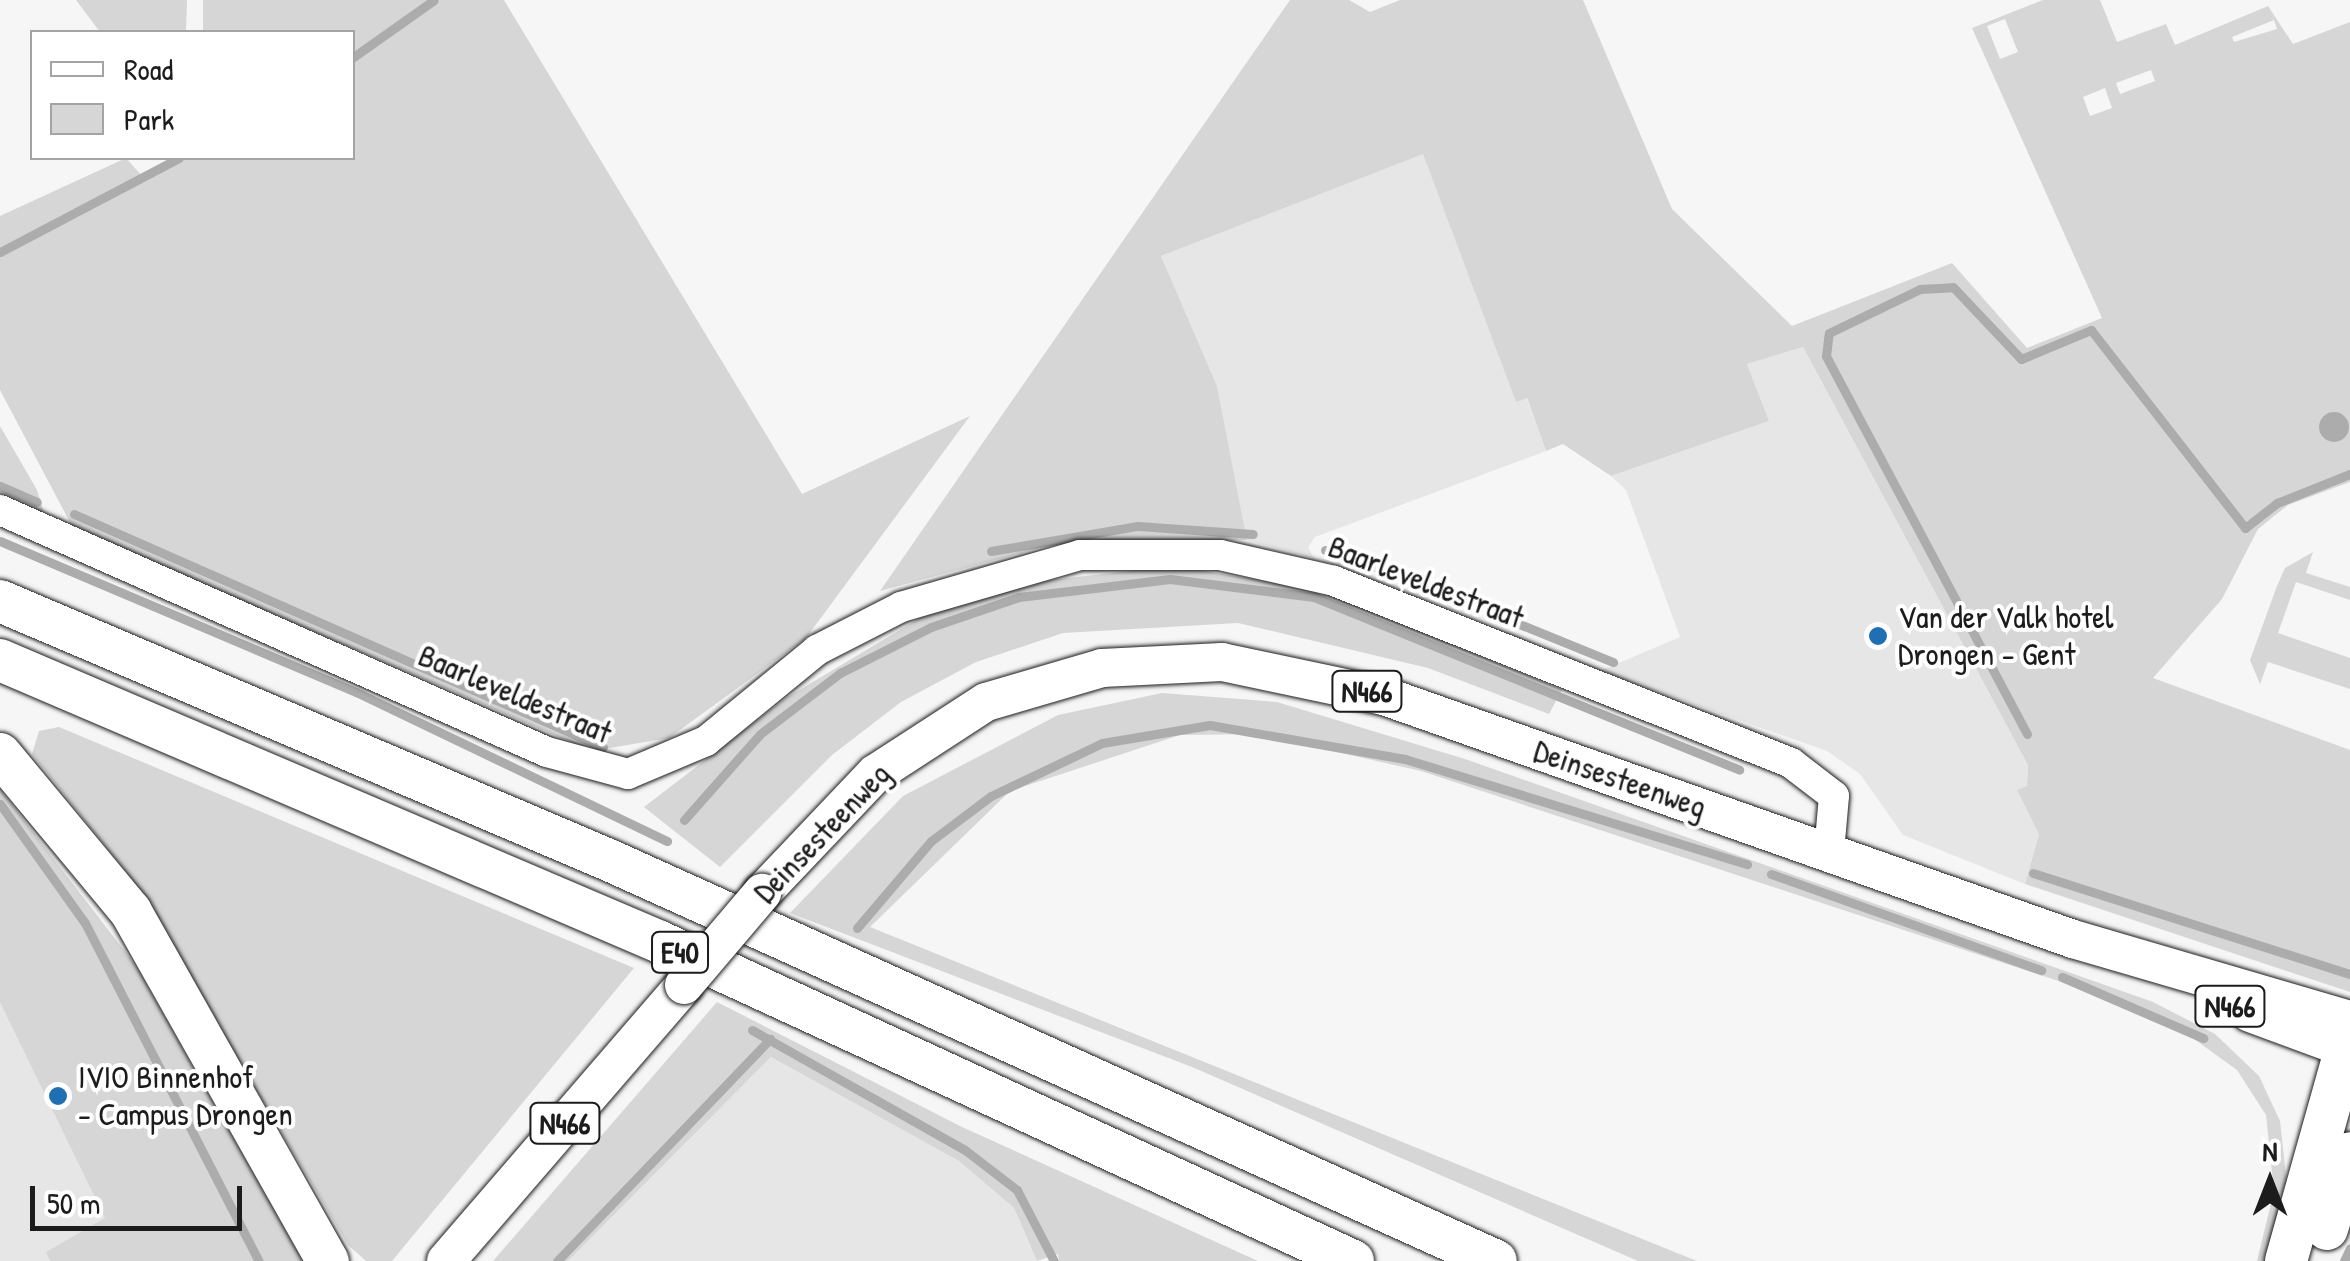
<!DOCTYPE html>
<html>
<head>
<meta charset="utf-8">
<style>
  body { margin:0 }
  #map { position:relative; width:2350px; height:1261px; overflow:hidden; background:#f6f6f6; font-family:"Patrick Hand",sans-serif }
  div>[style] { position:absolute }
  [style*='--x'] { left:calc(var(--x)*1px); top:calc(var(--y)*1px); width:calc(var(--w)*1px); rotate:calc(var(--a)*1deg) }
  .built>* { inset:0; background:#e6e6e6 }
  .green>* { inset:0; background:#d6d6d6 }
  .water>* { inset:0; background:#acacac }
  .round { border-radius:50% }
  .stream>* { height:9px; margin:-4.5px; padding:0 4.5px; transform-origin:4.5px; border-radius:4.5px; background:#acacac }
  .roads { filter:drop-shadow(0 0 2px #1c1c1c) drop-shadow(0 0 2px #1c1c1c) }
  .tertiary>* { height:30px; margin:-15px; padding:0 15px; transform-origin:15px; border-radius:15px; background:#fff }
  .primary>* { height:38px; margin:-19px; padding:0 19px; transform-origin:19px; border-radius:19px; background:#fff }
  .motorway>* { height:42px; margin:-21px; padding:0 21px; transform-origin:21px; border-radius:21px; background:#fff }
  .bridges { filter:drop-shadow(0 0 2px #1c1c1c) drop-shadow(0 0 2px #1c1c1c) }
  .primary-bridge>* { height:38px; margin:-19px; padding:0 19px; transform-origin:19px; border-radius:19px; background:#fff }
  .dots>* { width:28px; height:28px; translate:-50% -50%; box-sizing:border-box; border:5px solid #fff; border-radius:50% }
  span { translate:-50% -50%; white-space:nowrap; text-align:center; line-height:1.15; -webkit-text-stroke:8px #fff; paint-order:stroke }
  .shield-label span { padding:2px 8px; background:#fff; border:2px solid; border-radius:8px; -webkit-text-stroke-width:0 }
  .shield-label { font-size:30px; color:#1c1c1c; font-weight:700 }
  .street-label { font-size:32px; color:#1c1c1c }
  .poi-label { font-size:32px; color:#1c1c1c }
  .left { translate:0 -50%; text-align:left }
  .legend { position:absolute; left:30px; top:30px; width:325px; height:130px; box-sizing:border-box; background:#fff; border:2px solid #a4a4a4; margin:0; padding:12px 18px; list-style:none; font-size:30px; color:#1c1c1c }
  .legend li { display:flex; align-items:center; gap:20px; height:50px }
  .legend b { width:50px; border:2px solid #a4a4a4 }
  .north { position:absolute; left:2220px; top:1131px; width:100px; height:100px; -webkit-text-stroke:8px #fff; paint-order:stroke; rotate:0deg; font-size:28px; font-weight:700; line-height:40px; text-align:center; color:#1c1c1c }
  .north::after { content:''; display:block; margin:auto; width:35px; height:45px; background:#1c1c1c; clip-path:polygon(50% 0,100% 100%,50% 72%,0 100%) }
  .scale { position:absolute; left:30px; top:1186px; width:212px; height:45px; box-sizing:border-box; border:5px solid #1c1c1c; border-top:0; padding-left:12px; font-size:30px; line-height:35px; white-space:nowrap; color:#1c1c1c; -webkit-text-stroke:8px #fff; paint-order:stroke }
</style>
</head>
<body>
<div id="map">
  <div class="built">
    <i style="clip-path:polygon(1423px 153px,1516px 401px,1526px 397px,1546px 451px,1315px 537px,1308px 547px,1314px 558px,1247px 540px,1217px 386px,1161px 256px)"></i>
    <i style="clip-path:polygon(1803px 347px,2028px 765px,2027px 786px,2017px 790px,2039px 833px,2025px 884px,1903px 835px,1860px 774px,1827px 751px,1600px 671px,1680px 637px,1626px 490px,1611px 476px,1769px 421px,1747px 364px)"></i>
    <i style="clip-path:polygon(59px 969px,158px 1189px,47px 1252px,50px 1261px,0 1261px,0 1003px)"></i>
    <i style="clip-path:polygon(771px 1057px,959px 1161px,1014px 1208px,1037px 1261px,568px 1261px)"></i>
  </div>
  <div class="green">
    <i style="clip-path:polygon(76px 0,187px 0,186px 32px,100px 32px)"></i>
    <i style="clip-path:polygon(203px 0,504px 0,802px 494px,970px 416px,806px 638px,669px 738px,592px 751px,73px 528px,0 390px,0 216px,126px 158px,142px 176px,174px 158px,352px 158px,352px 32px,203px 32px)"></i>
    <i style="clip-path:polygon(evenodd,1290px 0,1349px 0,1370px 12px,1400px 0,1583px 0,1672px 209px,1792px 326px,1952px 263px,2027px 348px,2102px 318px,1972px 28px,2043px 0,2100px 0,2117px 42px,2166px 24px,2175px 45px,2268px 6px,2293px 44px,2350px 22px,2350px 482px,2288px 505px,2258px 529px,2222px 599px,2153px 678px,2350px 750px,2350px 992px,2025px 884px,2039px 834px,2017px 790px,2027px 786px,2028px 765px,1803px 347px,1747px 364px,1769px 421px,1611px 476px,1563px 444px,1546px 451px,1527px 398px,1516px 402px,1423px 154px,1161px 256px,1217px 386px,1247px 540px,1062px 542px,880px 591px,1290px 0,2005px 19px,2018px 52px,2000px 59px,1987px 26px,2005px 19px,1290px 0,2274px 20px,2277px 29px,2234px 42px,2232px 37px,2274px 20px,1290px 0,2151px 70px,2155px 81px,2120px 94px,2116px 83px,2151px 70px,1290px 0,2105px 88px,2112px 108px,2090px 116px,2083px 97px,2105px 88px)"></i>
    <i style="clip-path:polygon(0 426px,37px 490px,46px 519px,0 500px)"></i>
    <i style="clip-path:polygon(2313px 552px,2306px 573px,2350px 587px,2350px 600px,2296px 582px,2278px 633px,2350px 658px,2350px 689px,2268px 662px,2260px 684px,2250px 660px,2277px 586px,2285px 568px)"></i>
    <i style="clip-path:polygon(1173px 566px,1325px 591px,1562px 690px,1549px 714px,1428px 668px,1238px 623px,1063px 633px,976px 662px,901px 702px,832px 755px,720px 867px,644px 807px,786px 698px,928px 613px,1007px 585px)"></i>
    <i style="clip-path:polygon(1162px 693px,1277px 702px,1465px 759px,2153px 1002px,2215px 1034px,2259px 1076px,2280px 1121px,2288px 1195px,2269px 1261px,2257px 1261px,2274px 1191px,2266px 1115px,2237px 1070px,2183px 1031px,2110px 998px,1421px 771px,1257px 734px,1180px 735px,1010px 791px,870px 927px,1697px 1261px,1638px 1261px,1192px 1067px,790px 913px,903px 796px,1058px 715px)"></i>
    <i style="clip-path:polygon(59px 727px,634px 968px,392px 1261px,366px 1261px,348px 1245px,131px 878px,32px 754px,39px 731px)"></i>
    <i style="clip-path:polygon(0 789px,136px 966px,303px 1261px,50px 1261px,46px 1252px,105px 1218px,0 1002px)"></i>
    <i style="clip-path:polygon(717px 1002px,962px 1127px,1258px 1261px,1059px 1261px,1058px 1254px,1037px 1261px,1014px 1208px,959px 1161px,771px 1057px,568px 1261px,493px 1261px)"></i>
  </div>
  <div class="water">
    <i class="round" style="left:2319px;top:412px;width:30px;height:30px"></i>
  </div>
  <div class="stream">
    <i style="--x:352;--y:58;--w:100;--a:-35.3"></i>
    <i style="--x:0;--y:252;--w:202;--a:-27.7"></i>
    <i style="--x:0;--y:486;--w:40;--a:23.4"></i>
    <i style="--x:74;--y:514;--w:578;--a:23.77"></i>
    <i style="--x:0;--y:541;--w:387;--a:23"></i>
    <i style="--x:356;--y:692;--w:345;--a:25.6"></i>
    <i style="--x:1325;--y:550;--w:96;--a:18.8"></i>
    <i style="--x:991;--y:551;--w:149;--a:-9.7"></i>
    <i style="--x:1138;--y:526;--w:115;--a:4"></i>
    <i style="--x:1442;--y:592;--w:42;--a:21"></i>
    <i style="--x:1502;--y:617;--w:120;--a:22.1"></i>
    <i style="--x:2027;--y:734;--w:428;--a:-118"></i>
    <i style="--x:1826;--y:356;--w:23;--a:-83"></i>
    <i style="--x:1829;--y:333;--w:101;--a:-25.8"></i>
    <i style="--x:1920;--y:289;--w:33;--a:-3"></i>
    <i style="--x:1953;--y:287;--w:99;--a:46.6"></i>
    <i style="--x:2021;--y:359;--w:76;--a:-22.5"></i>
    <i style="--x:2091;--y:330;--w:251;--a:52.1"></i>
    <i style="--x:2245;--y:528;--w:41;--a:-38"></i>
    <i style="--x:2277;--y:503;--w:79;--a:-21.7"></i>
    <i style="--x:0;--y:804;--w:146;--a:54.5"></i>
    <i style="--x:85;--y:923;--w:380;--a:62.8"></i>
    <i style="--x:684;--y:820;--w:115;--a:-48.5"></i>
    <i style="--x:760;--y:734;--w:101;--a:-37.3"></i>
    <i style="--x:840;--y:673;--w:102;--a:-26.8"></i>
    <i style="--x:931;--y:627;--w:93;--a:-18.8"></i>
    <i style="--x:1019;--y:597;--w:152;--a:-6.8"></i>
    <i style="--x:1170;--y:579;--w:145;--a:7.1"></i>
    <i style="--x:1314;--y:597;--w:459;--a:22.1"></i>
    <i style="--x:2033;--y:873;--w:333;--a:17.7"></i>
    <i style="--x:1771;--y:874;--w:287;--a:19.6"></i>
    <i style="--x:857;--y:928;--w:114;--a:-49.6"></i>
    <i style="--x:931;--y:841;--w:75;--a:-36.9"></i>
    <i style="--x:991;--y:796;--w:123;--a:-25.5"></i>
    <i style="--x:1102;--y:743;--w:109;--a:-9.5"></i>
    <i style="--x:1210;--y:725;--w:198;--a:9.9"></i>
    <i style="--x:1405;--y:759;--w:358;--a:17.1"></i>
    <i style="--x:2062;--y:977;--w:154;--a:23.4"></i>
    <i style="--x:752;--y:1030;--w:244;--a:29.4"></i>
    <i style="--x:965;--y:1150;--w:66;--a:37.6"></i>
    <i style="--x:1017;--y:1190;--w:80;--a:62.5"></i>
    <i style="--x:557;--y:1261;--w:308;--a:-46.2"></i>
    <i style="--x:2344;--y:1261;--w:14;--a:-65"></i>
  </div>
  <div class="roads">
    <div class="tertiary">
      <i style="--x:0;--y:510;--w:598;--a:23.87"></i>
      <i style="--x:547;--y:752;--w:84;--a:15.2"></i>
      <i style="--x:628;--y:774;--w:85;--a:-22.9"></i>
      <i style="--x:706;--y:741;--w:144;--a:-39.3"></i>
      <i style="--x:817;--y:650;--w:94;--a:-27.1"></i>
      <i style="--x:901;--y:607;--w:186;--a:-16.2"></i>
      <i style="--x:1080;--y:555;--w:140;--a:0"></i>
      <i style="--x:1220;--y:555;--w:117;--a:12.8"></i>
      <i style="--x:1334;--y:581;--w:492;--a:21.7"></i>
      <i style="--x:1791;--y:763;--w:54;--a:37.5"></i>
      <i style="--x:1834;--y:796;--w:56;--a:95.1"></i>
    </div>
    <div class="primary">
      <i style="--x:762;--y:893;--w:164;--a:-46.5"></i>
      <i style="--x:875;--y:774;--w:132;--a:-33"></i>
      <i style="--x:986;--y:702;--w:121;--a:-16.3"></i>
      <i style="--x:1102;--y:668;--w:120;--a:-2.9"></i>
      <i style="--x:1222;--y:662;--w:166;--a:11.9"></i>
      <i style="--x:1384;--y:696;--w:731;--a:19.43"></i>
      <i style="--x:2073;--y:939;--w:289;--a:16.3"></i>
      <i style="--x:2250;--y:1013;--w:101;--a:20.2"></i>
      <i style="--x:446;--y:1261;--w:364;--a:-49.2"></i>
    </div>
    <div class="motorway">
      <i style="--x:0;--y:601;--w:664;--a:23.05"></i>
      <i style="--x:611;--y:861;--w:971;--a:24.32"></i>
      <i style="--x:0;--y:660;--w:718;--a:23.14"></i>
      <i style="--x:660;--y:942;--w:763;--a:24.72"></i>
      <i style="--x:0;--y:754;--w:205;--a:50.3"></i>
      <i style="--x:131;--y:912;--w:401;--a:60.6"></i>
      <i style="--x:2327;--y:1229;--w:79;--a:-73.2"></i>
      <i style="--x:2286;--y:1261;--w:237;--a:-74.3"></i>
    </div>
  </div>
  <div class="bridges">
    <div class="primary-bridge">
      <i style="--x:684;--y:985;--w:121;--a:-49.7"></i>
    </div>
  </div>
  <div class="dots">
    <i style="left:1878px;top:636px;background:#1f6fb2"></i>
    <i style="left:58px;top:1096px;background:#1f6fb2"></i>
  </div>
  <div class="shield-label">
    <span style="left:1367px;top:691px">N466</span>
    <span style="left:680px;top:952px">E40</span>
    <span style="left:2230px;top:1006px">N466</span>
    <span style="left:565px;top:1123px">N466</span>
  </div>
  <div class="street-label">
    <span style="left:1426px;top:582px;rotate:21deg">Baarleveldestraat</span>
    <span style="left:515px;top:694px;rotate:23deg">Baarleveldestraat</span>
    <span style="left:1620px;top:779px;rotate:19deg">Deinsesteenweg</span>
    <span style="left:822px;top:833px;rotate:-46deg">Deinsesteenweg</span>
  </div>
  <div class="poi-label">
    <span class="left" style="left:1898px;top:636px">Van der Valk hotel<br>Drongen - Gent</span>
    <span class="left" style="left:78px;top:1096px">IVIO Binnenhof<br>- Campus Drongen</span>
  </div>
  <ul class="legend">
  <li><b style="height:12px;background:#fff"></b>Road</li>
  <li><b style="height:28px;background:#d6d6d6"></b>Park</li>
  </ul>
  <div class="north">N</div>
  <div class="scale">50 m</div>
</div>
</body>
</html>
